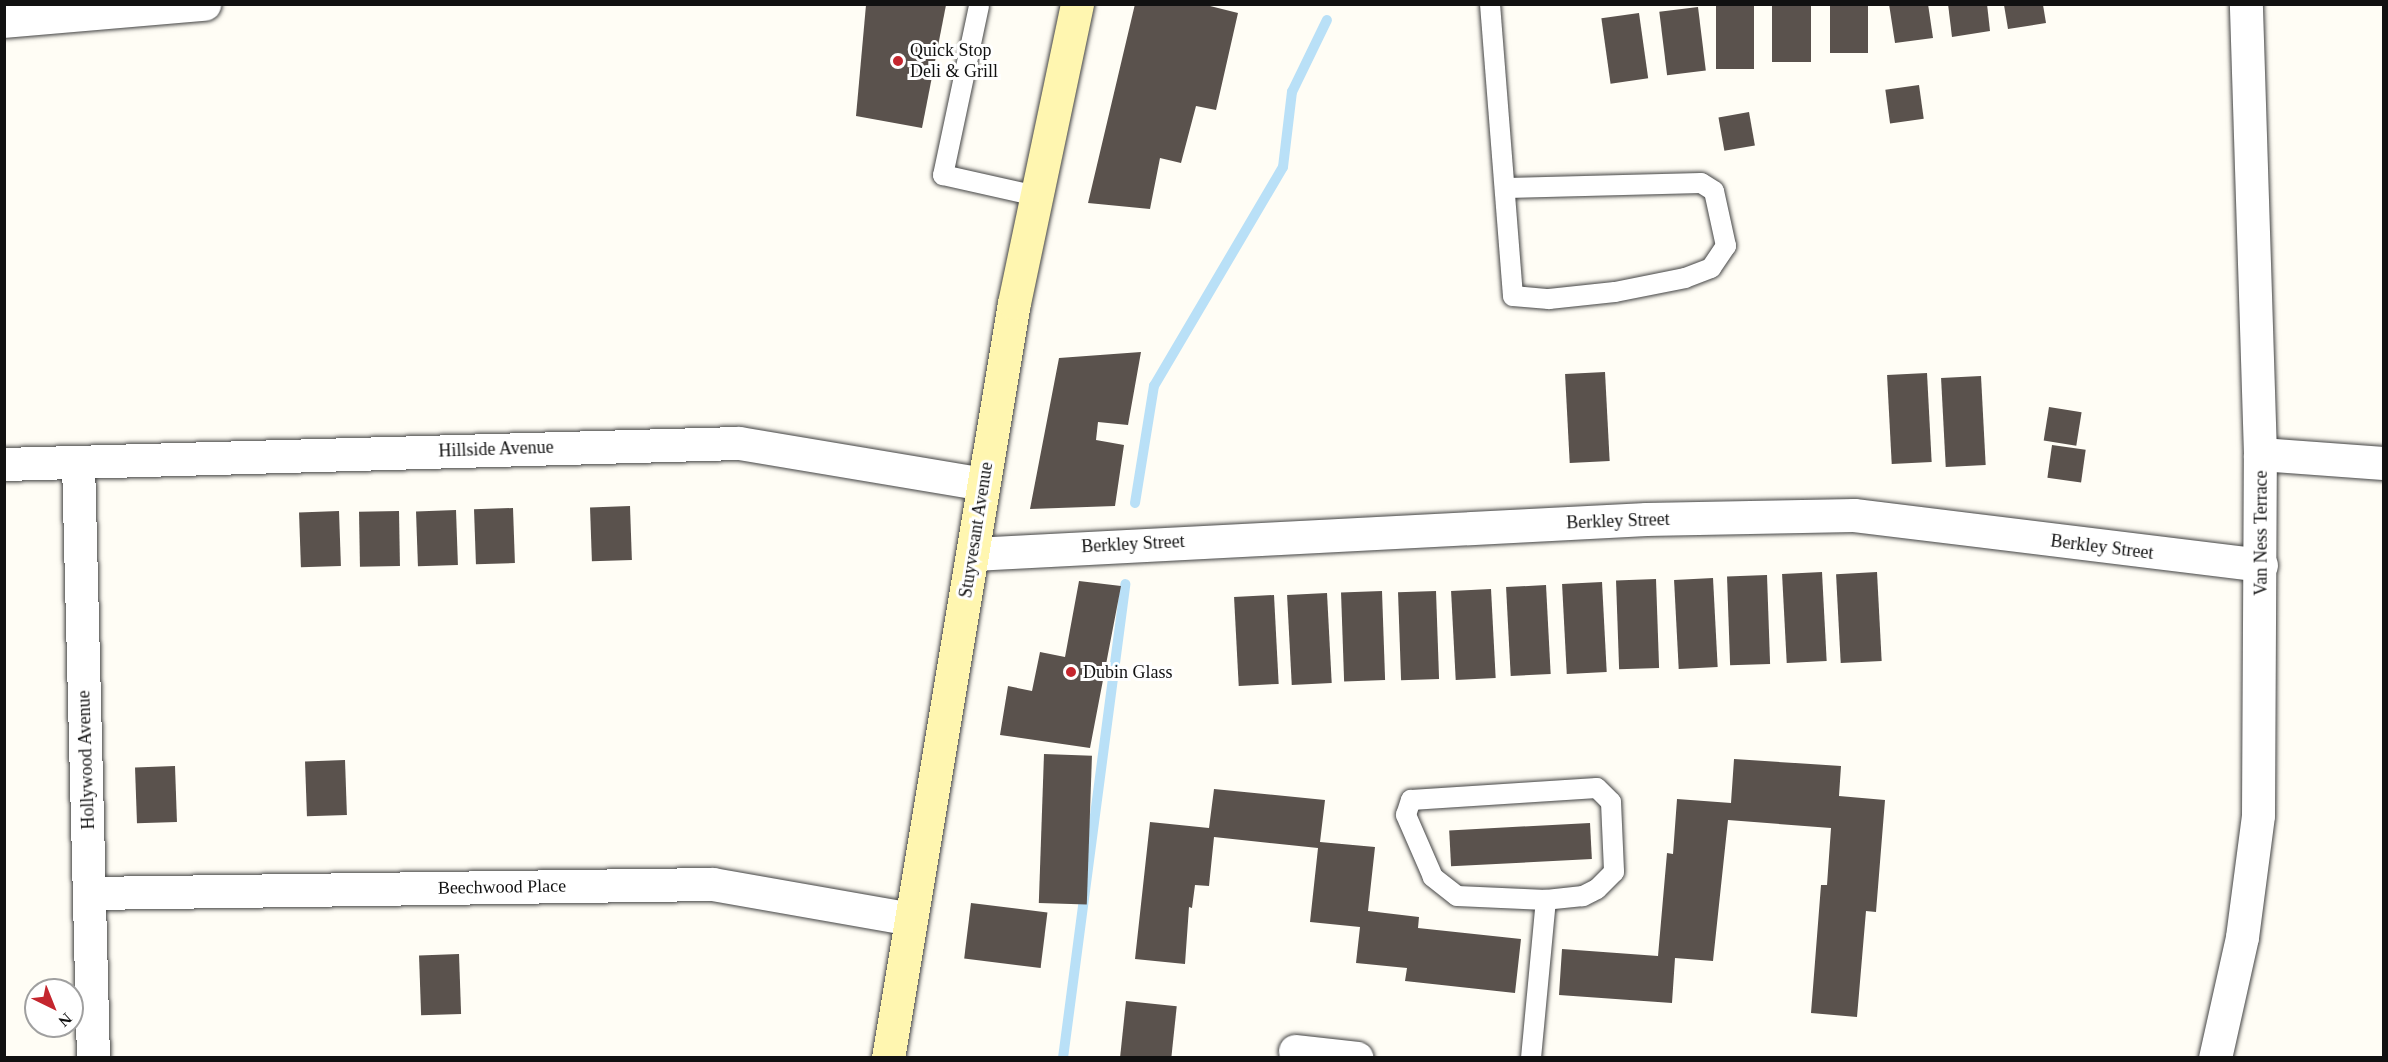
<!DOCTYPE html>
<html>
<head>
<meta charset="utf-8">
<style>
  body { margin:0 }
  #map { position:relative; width:2388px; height:1062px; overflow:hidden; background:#fffdf5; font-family:"Times New Roman",serif }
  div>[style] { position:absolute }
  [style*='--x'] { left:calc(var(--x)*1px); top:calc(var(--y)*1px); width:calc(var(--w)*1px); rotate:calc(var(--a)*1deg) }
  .stream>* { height:10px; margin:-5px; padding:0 5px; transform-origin:5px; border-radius:5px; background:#b9e0f7 }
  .building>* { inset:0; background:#5a524d; transform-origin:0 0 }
  .roads { filter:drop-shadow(0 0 2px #444) drop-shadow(0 0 2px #444) }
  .lane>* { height:20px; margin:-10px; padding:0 10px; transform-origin:10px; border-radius:10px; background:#fff }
  .street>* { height:33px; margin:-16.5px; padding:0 16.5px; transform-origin:16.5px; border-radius:16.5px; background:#fff }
  .secondary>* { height:33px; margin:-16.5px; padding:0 16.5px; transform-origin:16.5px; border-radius:16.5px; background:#fff6b0 }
  .dots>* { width:16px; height:16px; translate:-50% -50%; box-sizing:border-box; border:3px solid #fff; border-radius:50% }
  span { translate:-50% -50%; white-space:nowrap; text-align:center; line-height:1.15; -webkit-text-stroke:6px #fff; paint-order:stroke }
  .poi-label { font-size:18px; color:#111 }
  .left { translate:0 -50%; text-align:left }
  .street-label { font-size:18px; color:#111 }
  .frame { position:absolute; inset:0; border:6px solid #111; pointer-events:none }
  .north { position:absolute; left:24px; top:978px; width:60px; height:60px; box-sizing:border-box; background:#fff; border:2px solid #a0a0a0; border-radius:50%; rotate:137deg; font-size:16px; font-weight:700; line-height:24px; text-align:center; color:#111 }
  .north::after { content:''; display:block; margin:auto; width:21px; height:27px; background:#c4262e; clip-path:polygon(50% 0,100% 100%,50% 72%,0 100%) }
</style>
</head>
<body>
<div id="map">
  <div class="stream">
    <i style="--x:1135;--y:503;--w:119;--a:-80.8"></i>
    <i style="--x:1154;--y:386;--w:254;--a:-59.5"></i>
    <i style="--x:1283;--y:167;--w:76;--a:-83.2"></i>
    <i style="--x:1292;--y:92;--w:80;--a:-64.1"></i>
    <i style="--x:1063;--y:1058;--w:478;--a:-82.5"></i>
  </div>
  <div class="building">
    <i style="clip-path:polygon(1135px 4px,1202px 4px,1238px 13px,1216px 110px,1196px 106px,1181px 163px,1160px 158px,1150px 209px,1088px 203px)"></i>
    <i style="left:1716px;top:4px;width:38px;height:65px"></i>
    <i style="left:1772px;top:4px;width:39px;height:58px"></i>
    <i style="left:1830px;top:4px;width:38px;height:49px"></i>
    <i style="clip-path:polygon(1889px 4px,1928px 4px,1933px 38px,1895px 43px)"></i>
    <i style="clip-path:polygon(1948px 4px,1987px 4px,1990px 31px,1952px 37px)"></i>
    <i style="clip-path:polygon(866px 5px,946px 5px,922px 128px,856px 116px)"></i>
    <i style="clip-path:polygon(2004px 5px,2043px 5px,2046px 23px,2008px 29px)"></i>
    <i style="left:1698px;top:7px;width:64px;height:39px;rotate:83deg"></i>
    <i style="left:1639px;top:13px;width:66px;height:38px;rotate:82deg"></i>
    <i style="left:1919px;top:85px;width:34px;height:34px;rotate:82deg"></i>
    <i style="left:1749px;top:112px;width:34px;height:31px;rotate:80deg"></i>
    <i style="clip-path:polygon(1141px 352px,1128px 425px,1098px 422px,1096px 440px,1124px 445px,1115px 506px,1030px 509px,1059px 358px)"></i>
    <i style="left:1605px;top:372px;width:89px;height:40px;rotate:87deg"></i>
    <i style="left:1927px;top:373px;width:89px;height:40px;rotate:87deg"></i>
    <i style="left:1981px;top:376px;width:89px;height:40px;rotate:87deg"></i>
    <i style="left:2049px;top:407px;width:33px;height:34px;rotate:9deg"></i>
    <i style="left:2052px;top:445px;width:34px;height:33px;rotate:8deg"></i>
    <i style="left:630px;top:506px;width:54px;height:40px;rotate:88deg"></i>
    <i style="left:513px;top:508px;width:55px;height:39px;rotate:88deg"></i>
    <i style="left:456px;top:510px;width:55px;height:40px;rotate:88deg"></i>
    <i style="left:339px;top:511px;width:55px;height:40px;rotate:88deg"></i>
    <i style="left:399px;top:511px;width:55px;height:40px;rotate:89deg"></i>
    <i style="left:1822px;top:572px;width:89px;height:40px;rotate:87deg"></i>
    <i style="left:1877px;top:572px;width:89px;height:41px;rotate:87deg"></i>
    <i style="left:1767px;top:575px;width:89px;height:40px;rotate:88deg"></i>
    <i style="left:1713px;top:578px;width:89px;height:39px;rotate:87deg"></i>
    <i style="left:1656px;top:579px;width:89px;height:40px;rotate:88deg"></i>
    <i style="clip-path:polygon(1079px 581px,1121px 586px,1090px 748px,1000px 735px,1008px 686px,1032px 691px,1040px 652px,1065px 657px)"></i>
    <i style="left:1602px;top:582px;width:90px;height:40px;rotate:87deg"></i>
    <i style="left:1546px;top:585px;width:89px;height:40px;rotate:87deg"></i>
    <i style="left:1491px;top:589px;width:89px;height:40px;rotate:87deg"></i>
    <i style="left:1382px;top:591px;width:89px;height:41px;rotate:88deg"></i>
    <i style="left:1436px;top:591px;width:88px;height:38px;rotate:88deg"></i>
    <i style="left:1327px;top:593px;width:90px;height:40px;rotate:87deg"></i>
    <i style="left:1274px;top:595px;width:89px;height:40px;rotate:87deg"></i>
    <i style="left:1044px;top:754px;width:48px;height:149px;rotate:2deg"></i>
    <i style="clip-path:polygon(1734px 759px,1841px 766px,1839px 796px,1885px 800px,1876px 912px,1866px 911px,1857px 1017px,1811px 1013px,1821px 885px,1827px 885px,1831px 828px,1728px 820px,1713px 961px,1675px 958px,1672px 1003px,1559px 995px,1562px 949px,1658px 956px,1667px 853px,1673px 854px,1677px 799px,1731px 803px)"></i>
    <i style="left:345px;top:760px;width:55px;height:40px;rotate:88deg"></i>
    <i style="left:175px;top:766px;width:56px;height:40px;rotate:88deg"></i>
    <i style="clip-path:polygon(1214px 789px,1325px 800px,1320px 842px,1375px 847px,1368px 911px,1419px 917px,1418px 928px,1521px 939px,1515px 993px,1405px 981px,1407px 968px,1356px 963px,1360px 927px,1310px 922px,1318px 848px,1214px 837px,1209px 886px,1195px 885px,1192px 908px,1189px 907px,1185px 964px,1135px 959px,1150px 822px,1209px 828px)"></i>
    <i style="left:1590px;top:823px;width:36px;height:141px;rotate:87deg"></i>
    <i style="left:971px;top:903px;width:77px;height:56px;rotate:7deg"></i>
    <i style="left:459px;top:954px;width:60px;height:40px;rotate:88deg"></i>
    <i style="left:1126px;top:1001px;width:51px;height:57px;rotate:6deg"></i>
  </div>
  <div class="roads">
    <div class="lane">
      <i style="--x:1490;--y:4;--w:293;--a:85.5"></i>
      <i style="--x:1513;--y:296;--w:36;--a:5"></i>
      <i style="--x:1549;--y:299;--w:66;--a:-6.1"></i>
      <i style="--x:1615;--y:292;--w:71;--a:-11.3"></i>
      <i style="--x:1685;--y:278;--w:28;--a:-21"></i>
      <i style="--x:1711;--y:268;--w:27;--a:-56"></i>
      <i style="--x:1726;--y:246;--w:56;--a:-102.3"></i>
      <i style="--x:1714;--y:191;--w:15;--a:-148"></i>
      <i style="--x:1701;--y:183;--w:194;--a:178.5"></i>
      <i style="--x:979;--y:6;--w:173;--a:102"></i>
      <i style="--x:943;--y:175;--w:96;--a:12.6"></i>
      <i style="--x:1597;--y:788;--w:20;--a:45"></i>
      <i style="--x:1611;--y:802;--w:70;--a:87.5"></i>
      <i style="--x:1614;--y:872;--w:24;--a:135"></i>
      <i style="--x:1597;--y:889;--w:16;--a:153"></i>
      <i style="--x:1583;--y:896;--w:37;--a:174"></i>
      <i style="--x:1546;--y:900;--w:89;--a:-177.4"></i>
      <i style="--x:1457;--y:896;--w:31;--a:-142"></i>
      <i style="--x:1433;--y:877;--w:68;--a:-113.5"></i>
      <i style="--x:1406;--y:815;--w:16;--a:-72"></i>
      <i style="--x:1411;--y:800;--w:186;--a:-3.7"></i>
      <i style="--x:1531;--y:1058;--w:159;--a:-84.6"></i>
    </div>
    <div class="street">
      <i style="--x:4;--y:21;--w:201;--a:-4.9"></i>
      <i style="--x:2260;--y:454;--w:124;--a:4.2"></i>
      <i style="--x:78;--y:462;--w:596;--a:88.56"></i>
      <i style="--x:4;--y:464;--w:735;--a:-1.64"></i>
      <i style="--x:739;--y:443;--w:247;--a:9.5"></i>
      <i style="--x:973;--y:554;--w:674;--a:-2.98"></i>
      <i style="--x:1646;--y:519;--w:208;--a:-1.1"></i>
      <i style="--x:1854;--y:515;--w:410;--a:7"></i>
      <i style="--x:90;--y:893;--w:623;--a:-0.83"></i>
      <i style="--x:713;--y:884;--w:201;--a:10"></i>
      <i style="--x:1295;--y:1051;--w:62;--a:6.4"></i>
      <i style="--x:2215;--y:1058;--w:124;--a:-77.4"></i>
      <i style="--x:2242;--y:937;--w:123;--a:-82.5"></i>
      <i style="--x:2258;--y:815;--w:361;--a:-89.7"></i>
      <i style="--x:2260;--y:454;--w:450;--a:-91.8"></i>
    </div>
    <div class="secondary">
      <i style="--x:888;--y:1058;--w:765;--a:-80.53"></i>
      <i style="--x:1014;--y:303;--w:306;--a:-78.1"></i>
    </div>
  </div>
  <div class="dots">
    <i style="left:898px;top:61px;background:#c4262e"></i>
    <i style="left:1071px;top:672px;background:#c4262e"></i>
  </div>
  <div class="poi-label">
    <span class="left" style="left:910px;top:61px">Quick Stop<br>Deli &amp; Grill</span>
    <span class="left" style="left:1083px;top:672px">Dubin Glass</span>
  </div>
  <div class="street-label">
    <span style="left:496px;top:449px;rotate:-2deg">Hillside Avenue</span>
    <span style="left:1618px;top:521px;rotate:-2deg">Berkley Street</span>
    <span style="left:976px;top:530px;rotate:-81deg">Stuyvesant Avenue</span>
    <span style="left:2261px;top:533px;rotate:-90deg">Van Ness Terrace</span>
    <span style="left:1133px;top:544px;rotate:-3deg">Berkley Street</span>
    <span style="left:2102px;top:547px;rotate:7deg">Berkley Street</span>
    <span style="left:86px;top:760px;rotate:-92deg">Hollywood Avenue</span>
    <span style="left:502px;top:887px;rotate:-1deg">Beechwood Place</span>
  </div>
  <div class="frame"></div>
  <div class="north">N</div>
</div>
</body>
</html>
